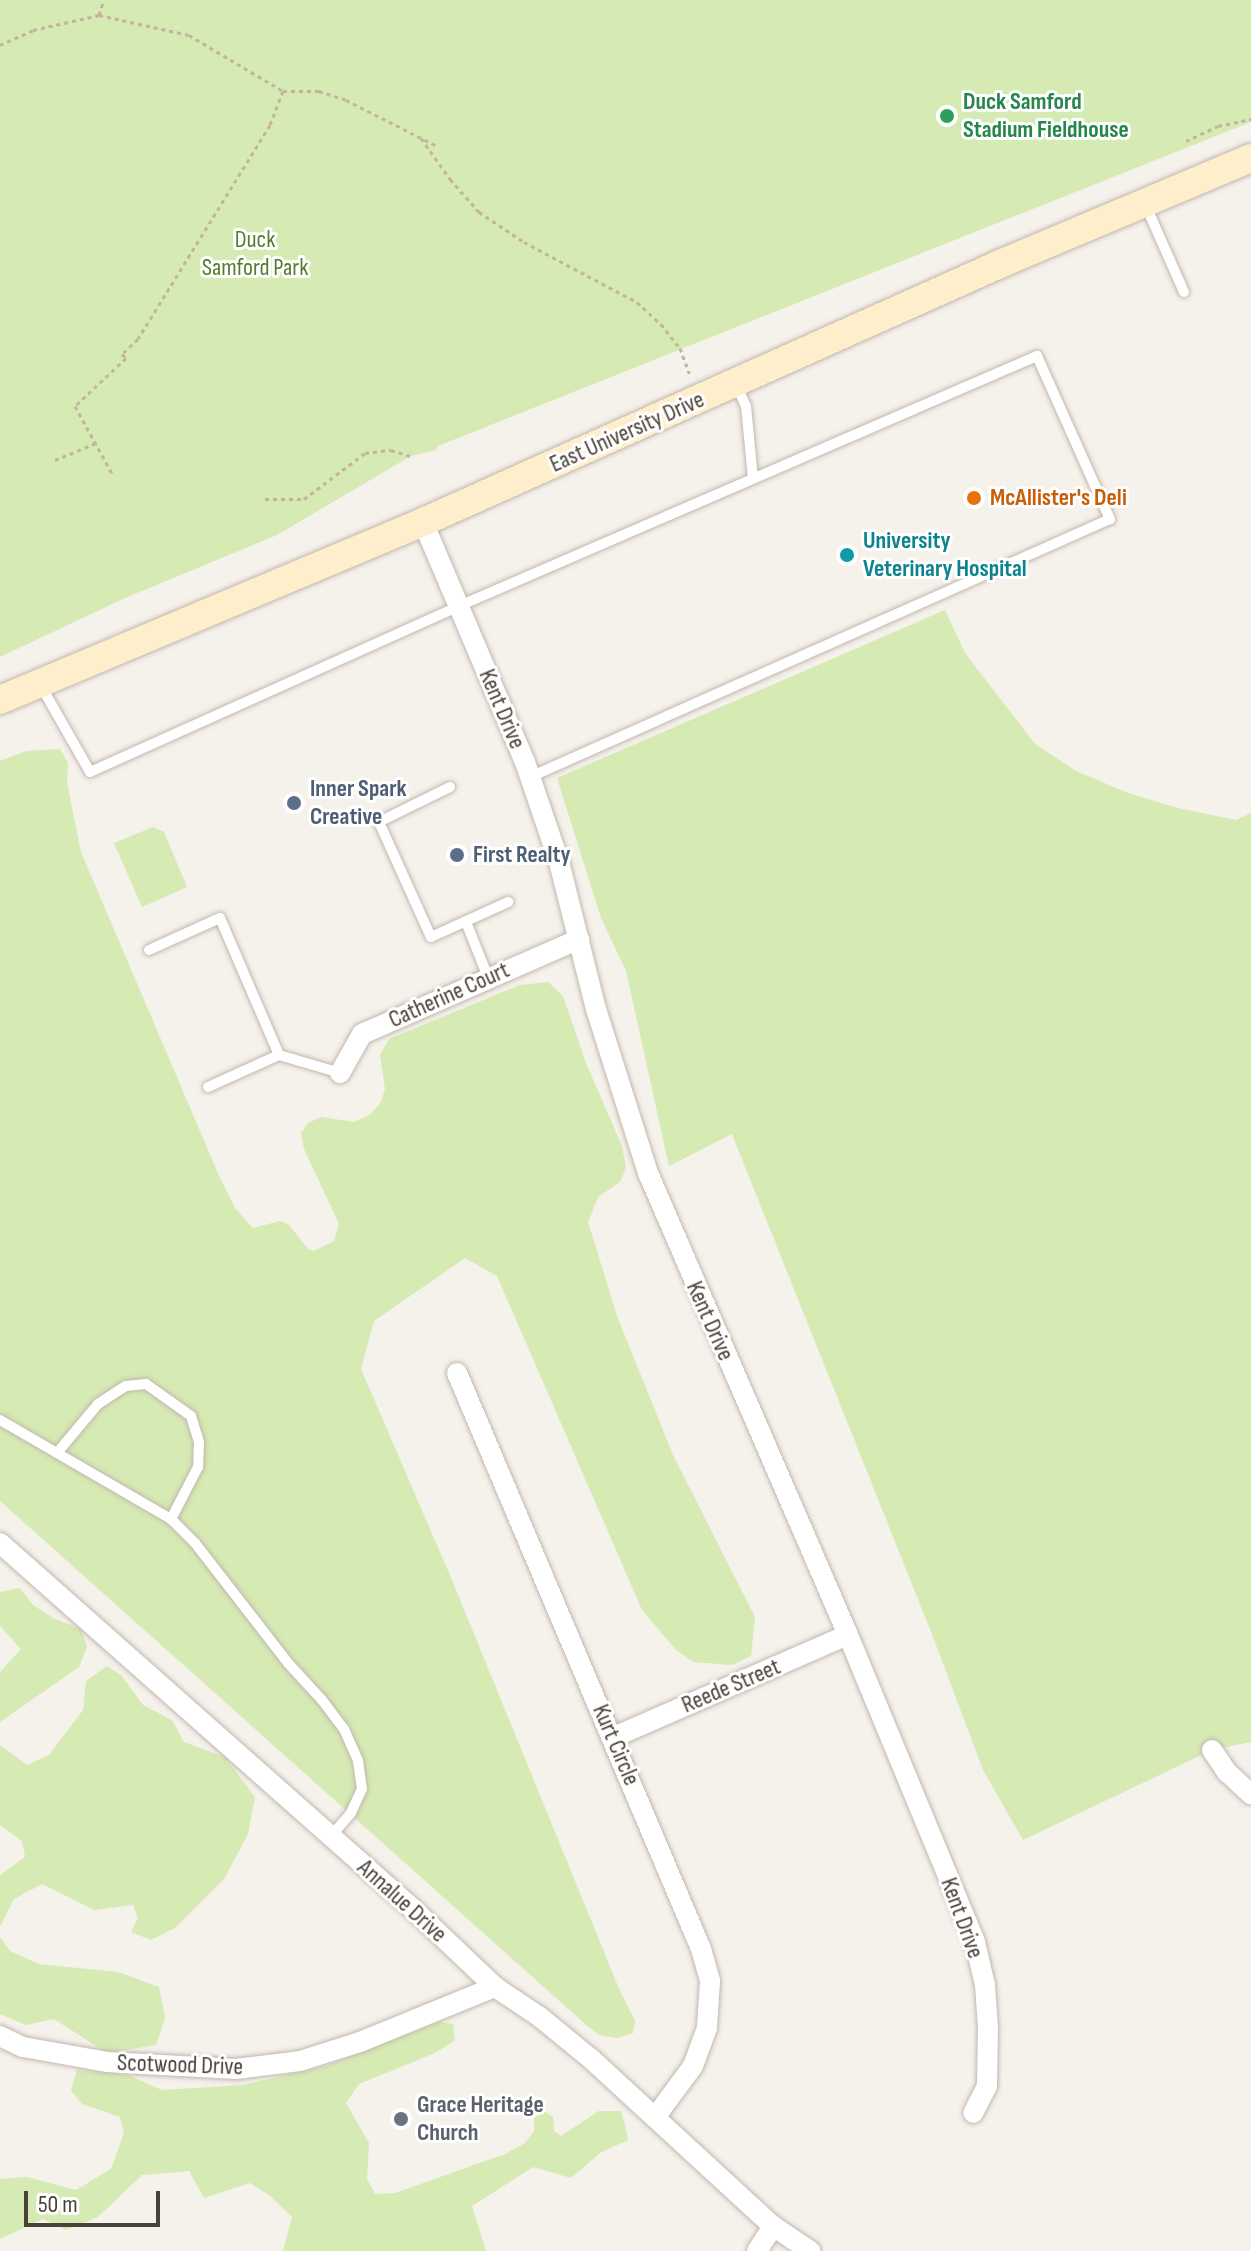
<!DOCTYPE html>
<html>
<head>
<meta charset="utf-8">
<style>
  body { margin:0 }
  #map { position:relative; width:1251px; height:2251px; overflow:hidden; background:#f5f1eb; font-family:"Sofia Sans Condensed",sans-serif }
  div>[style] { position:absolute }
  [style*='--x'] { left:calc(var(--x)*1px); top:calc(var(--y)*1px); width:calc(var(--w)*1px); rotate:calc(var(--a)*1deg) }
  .green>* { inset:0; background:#d6eab3 }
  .path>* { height:3px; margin-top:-1.5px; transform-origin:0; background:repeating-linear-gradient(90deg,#c4b39e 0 4px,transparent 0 8px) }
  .roads { filter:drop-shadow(0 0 2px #c1b8ad) drop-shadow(0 0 2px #c1b8ad) }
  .service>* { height:10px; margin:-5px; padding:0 5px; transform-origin:5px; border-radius:5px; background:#fff }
  .minor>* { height:20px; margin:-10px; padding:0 10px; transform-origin:10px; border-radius:10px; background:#fff }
  .secondary>* { height:28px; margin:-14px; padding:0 14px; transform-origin:14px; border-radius:14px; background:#ffeecb }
  .dots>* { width:22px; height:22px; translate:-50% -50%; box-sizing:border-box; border:4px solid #fff; border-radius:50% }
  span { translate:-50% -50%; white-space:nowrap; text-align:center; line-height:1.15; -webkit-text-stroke:6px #fff; paint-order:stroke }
  .leisure-label { font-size:24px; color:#27864d; font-weight:700 }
  .left { translate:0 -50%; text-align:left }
  .park-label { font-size:24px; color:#517e29 }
  .street-label { font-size:24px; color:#4a4138 }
  .food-label { font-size:24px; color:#c56008; font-weight:700 }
  .culture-label { font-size:24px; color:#0d838f; font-weight:700 }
  .service-label { font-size:24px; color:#4e5e75; font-weight:700 }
  .worship-label { font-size:24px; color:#5b616d; font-weight:700 }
  .scale { position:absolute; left:24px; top:2191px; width:136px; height:36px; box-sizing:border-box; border:4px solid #4a4138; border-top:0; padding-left:10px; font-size:24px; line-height:28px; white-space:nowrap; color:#4a4138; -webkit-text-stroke:6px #fff; paint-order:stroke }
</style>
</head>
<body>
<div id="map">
  <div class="green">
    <i style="clip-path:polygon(0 0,1251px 0,1251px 122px,438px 446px,436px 450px,411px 456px,277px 535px,125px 598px,0 657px)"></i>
    <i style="clip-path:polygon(945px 610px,965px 653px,1035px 744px,1076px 771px,1128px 793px,1178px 808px,1236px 820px,1251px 813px,1251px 1742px,1212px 1750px,1023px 1840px,983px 1770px,930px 1629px,732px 1134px,669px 1166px,626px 971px,601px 918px,557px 778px)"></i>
    <i style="clip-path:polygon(60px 749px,68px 763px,67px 782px,81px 852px,220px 1178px,235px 1208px,253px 1228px,280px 1221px,289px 1225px,308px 1249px,314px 1251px,334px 1241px,339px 1224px,304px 1149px,301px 1133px,308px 1123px,321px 1117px,354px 1122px,370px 1115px,381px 1102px,385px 1089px,380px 1055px,389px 1039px,520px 985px,548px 982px,563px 996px,586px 1063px,622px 1146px,626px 1168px,620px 1182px,598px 1197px,588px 1222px,617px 1316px,673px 1455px,755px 1617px,751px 1656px,732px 1665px,694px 1662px,677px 1651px,642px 1610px,497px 1276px,465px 1258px,374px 1321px,361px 1369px,452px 1580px,620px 1991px,635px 2021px,633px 2033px,617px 2038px,599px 2035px,584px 2023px,0 1501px,0 761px,26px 751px)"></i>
    <i style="clip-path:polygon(153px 827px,164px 832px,187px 887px,142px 907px,114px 843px)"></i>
    <i style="clip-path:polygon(20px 1588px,33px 1605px,55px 1619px,81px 1629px,87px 1647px,79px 1667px,0 1722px,0 1672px,21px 1649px,0 1626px,0 1592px)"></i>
    <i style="clip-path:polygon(107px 1666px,122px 1676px,143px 1705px,172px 1720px,184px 1742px,225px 1757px,255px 1797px,248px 1834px,224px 1879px,175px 1928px,151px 1940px,131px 1932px,138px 1918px,133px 1905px,94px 1910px,42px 1884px,14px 1899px,0 1927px,0 1875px,25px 1857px,22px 1841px,0 1825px,0 1745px,27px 1765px,49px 1755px,83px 1710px,86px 1681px)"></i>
    <i style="clip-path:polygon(0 1937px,10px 1951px,39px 1964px,118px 1972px,159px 1987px,165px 2018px,156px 2045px,107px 2053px,54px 2019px,26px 2025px,0 2014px)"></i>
    <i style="clip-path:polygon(439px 2022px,453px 2024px,455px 2040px,435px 2053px,359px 2084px,346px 2103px,369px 2143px,367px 2179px,375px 2194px,395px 2193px,505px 2154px,525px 2143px,534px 2131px,534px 2118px,544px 2111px,553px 2117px,554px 2131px,561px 2136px,599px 2111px,621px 2111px,625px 2125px,628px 2140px,600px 2153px,571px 2178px,533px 2167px,472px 2206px,486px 2251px,283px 2251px,292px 2217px,269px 2195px,250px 2183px,204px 2198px,189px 2171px,142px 2175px,98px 2217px,66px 2230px,43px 2219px,0 2239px,0 2179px,27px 2177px,76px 2190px,111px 2169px,124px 2133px,120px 2117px,82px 2104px,71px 2090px,77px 2070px,128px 2075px,162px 2090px,243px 2085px,326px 2066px)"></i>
  </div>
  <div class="path">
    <i style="--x:99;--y:15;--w:16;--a:-72"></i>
    <i style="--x:0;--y:45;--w:36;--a:-24"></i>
    <i style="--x:33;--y:30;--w:68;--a:-12.8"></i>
    <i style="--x:99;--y:15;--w:92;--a:12.5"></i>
    <i style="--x:189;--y:35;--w:109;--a:30.8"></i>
    <i style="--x:283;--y:91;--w:36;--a:111"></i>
    <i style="--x:270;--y:125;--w:251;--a:121.7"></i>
    <i style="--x:138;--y:339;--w:22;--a:137"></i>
    <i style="--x:122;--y:354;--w:6;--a:45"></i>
    <i style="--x:126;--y:358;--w:70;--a:136.7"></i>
    <i style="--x:75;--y:406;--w:79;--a:61.2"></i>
    <i style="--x:283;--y:91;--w:36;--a:0"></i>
    <i style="--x:319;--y:91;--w:28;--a:18"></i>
    <i style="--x:346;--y:100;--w:102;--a:26.8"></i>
    <i style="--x:421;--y:138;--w:50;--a:54.7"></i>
    <i style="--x:450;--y:179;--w:44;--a:48.7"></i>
    <i style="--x:479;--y:212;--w:54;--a:33.7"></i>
    <i style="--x:524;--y:242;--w:128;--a:28"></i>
    <i style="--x:637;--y:302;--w:33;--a:43"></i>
    <i style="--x:661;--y:324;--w:31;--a:52"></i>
    <i style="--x:680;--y:348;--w:27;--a:70"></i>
    <i style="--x:1186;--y:141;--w:35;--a:-25"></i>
    <i style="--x:1218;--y:126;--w:34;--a:-12"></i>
    <i style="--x:55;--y:460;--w:44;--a:-22.5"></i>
    <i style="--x:265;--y:499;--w:39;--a:0"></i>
    <i style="--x:304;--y:499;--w:76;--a:-37"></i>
    <i style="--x:365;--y:453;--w:26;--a:-7"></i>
    <i style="--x:391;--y:450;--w:21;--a:17"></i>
  </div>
  <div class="roads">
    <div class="service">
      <i style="--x:1146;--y:206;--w:94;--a:66.2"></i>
      <i style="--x:736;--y:384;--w:24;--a:66"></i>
      <i style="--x:746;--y:406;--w:73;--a:84.5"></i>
      <i style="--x:41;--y:686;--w:99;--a:60.3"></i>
      <i style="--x:90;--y:772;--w:405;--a:-24.2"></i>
      <i style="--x:459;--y:606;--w:630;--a:-23.39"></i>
      <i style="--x:1037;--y:356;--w:179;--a:65.9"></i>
      <i style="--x:1110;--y:519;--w:635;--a:156.02"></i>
      <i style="--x:450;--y:787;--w:79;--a:153.8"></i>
      <i style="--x:379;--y:822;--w:126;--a:65.7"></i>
      <i style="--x:431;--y:937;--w:85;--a:-24.4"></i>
      <i style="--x:466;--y:922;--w:59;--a:68.2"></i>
      <i style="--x:149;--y:950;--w:78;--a:-24.3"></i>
      <i style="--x:220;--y:918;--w:149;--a:66.7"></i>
      <i style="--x:208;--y:1087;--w:78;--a:-24.3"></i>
      <i style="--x:279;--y:1055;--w:64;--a:16.4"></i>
      <i style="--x:0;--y:1420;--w:198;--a:30.1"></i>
      <i style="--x:171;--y:1519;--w:34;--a:45"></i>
      <i style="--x:195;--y:1543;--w:152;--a:52.2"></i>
      <i style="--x:288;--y:1663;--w:50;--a:47.4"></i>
      <i style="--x:322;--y:1700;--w:36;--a:53"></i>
      <i style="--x:344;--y:1729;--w:35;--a:66"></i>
      <i style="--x:358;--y:1761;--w:28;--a:82"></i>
      <i style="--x:362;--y:1789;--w:26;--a:115"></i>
      <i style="--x:351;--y:1813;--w:30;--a:131"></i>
      <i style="--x:57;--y:1453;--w:64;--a:-50.1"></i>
      <i style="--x:98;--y:1404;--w:33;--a:-33"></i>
      <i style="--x:126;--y:1386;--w:20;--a:-6"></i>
      <i style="--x:146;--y:1384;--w:55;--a:35.4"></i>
      <i style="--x:191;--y:1416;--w:27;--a:73"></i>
      <i style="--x:199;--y:1442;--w:25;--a:92"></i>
      <i style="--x:198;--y:1467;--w:59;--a:117.4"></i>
    </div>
    <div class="minor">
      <i style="--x:423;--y:522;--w:261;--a:67"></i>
      <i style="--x:525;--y:762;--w:106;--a:71.2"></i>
      <i style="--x:559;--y:862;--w:152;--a:75.9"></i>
      <i style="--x:596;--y:1009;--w:172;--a:72.4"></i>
      <i style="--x:648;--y:1173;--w:503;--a:66.59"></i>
      <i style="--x:848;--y:1635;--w:332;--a:67.5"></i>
      <i style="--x:975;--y:1942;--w:44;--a:76.9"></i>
      <i style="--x:985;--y:1985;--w:43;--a:86"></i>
      <i style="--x:988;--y:2028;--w:58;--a:91"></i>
      <i style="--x:987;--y:2086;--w:30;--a:117"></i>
      <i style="--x:340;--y:1073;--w:45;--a:-60.6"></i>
      <i style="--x:362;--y:1034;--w:237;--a:-23.6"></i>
      <i style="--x:457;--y:1373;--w:626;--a:67.04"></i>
      <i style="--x:701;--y:1949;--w:33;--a:74"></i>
      <i style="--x:710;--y:1981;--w:47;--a:93.7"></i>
      <i style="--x:707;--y:2028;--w:40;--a:110.2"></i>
      <i style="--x:693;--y:2066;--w:62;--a:126.5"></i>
      <i style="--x:0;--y:1543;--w:550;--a:41.54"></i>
      <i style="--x:412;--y:1908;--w:115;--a:43.6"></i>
      <i style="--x:495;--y:1987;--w:54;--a:33.7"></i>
      <i style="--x:540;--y:2017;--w:65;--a:39.4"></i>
      <i style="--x:590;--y:2058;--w:248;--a:42.6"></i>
      <i style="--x:773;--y:2226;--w:45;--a:34"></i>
      <i style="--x:614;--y:1737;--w:255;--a:-23.6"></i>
      <i style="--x:1212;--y:1750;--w:27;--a:56"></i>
      <i style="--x:1227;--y:1772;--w:33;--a:43"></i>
      <i style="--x:0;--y:2036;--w:25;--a:26"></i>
      <i style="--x:23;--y:2047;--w:85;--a:10.1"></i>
      <i style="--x:107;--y:2062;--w:129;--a:3.1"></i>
      <i style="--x:236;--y:2069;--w:64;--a:-7.1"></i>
      <i style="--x:300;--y:2061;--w:63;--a:-17.6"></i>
      <i style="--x:360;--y:2042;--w:146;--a:-22.2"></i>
      <i style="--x:757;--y:2251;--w:30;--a:-57"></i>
    </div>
    <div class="secondary">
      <i style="--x:0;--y:700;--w:459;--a:-22.8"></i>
      <i style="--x:423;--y:522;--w:632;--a:-24.09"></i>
      <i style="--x:1000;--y:264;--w:272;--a:-22.9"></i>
    </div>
  </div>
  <div class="dots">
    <i style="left:947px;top:116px;background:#2e9e5b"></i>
    <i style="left:974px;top:498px;background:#e8710a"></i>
    <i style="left:847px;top:555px;background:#0f9aa8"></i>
    <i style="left:294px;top:803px;background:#5c6f8a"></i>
    <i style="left:457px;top:855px;background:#5c6f8a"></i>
    <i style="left:401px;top:2119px;background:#6b7280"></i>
  </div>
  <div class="leisure-label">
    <span class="left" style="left:963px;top:116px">Duck Samford<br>Stadium Fieldhouse</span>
  </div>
  <div class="park-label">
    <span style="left:255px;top:254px">Duck<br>Samford Park</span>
  </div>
  <div class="street-label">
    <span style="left:627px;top:432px;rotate:-24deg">East University Drive</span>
    <span style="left:502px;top:709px;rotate:67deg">Kent Drive</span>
    <span style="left:449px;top:995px;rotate:-24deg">Catherine Court</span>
    <span style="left:710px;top:1321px;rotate:66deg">Kent Drive</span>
    <span style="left:731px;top:1686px;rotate:-23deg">Reede Street</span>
    <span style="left:616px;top:1745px;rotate:67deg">Kurt Circle</span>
    <span style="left:402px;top:1901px;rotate:42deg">Annalue Drive</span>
    <span style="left:962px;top:1918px;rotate:70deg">Kent Drive</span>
    <span style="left:180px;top:2065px;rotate:2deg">Scotwood Drive</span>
  </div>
  <div class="food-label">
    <span class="left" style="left:990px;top:498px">McAllister's Deli</span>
  </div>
  <div class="culture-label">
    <span class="left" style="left:863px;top:555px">University<br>Veterinary Hospital</span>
  </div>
  <div class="service-label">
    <span class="left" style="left:310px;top:803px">Inner Spark<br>Creative</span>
    <span class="left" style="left:473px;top:855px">First Realty</span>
  </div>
  <div class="worship-label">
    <span class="left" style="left:417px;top:2119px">Grace Heritage<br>Church</span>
  </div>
  <div class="scale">50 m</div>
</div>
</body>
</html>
